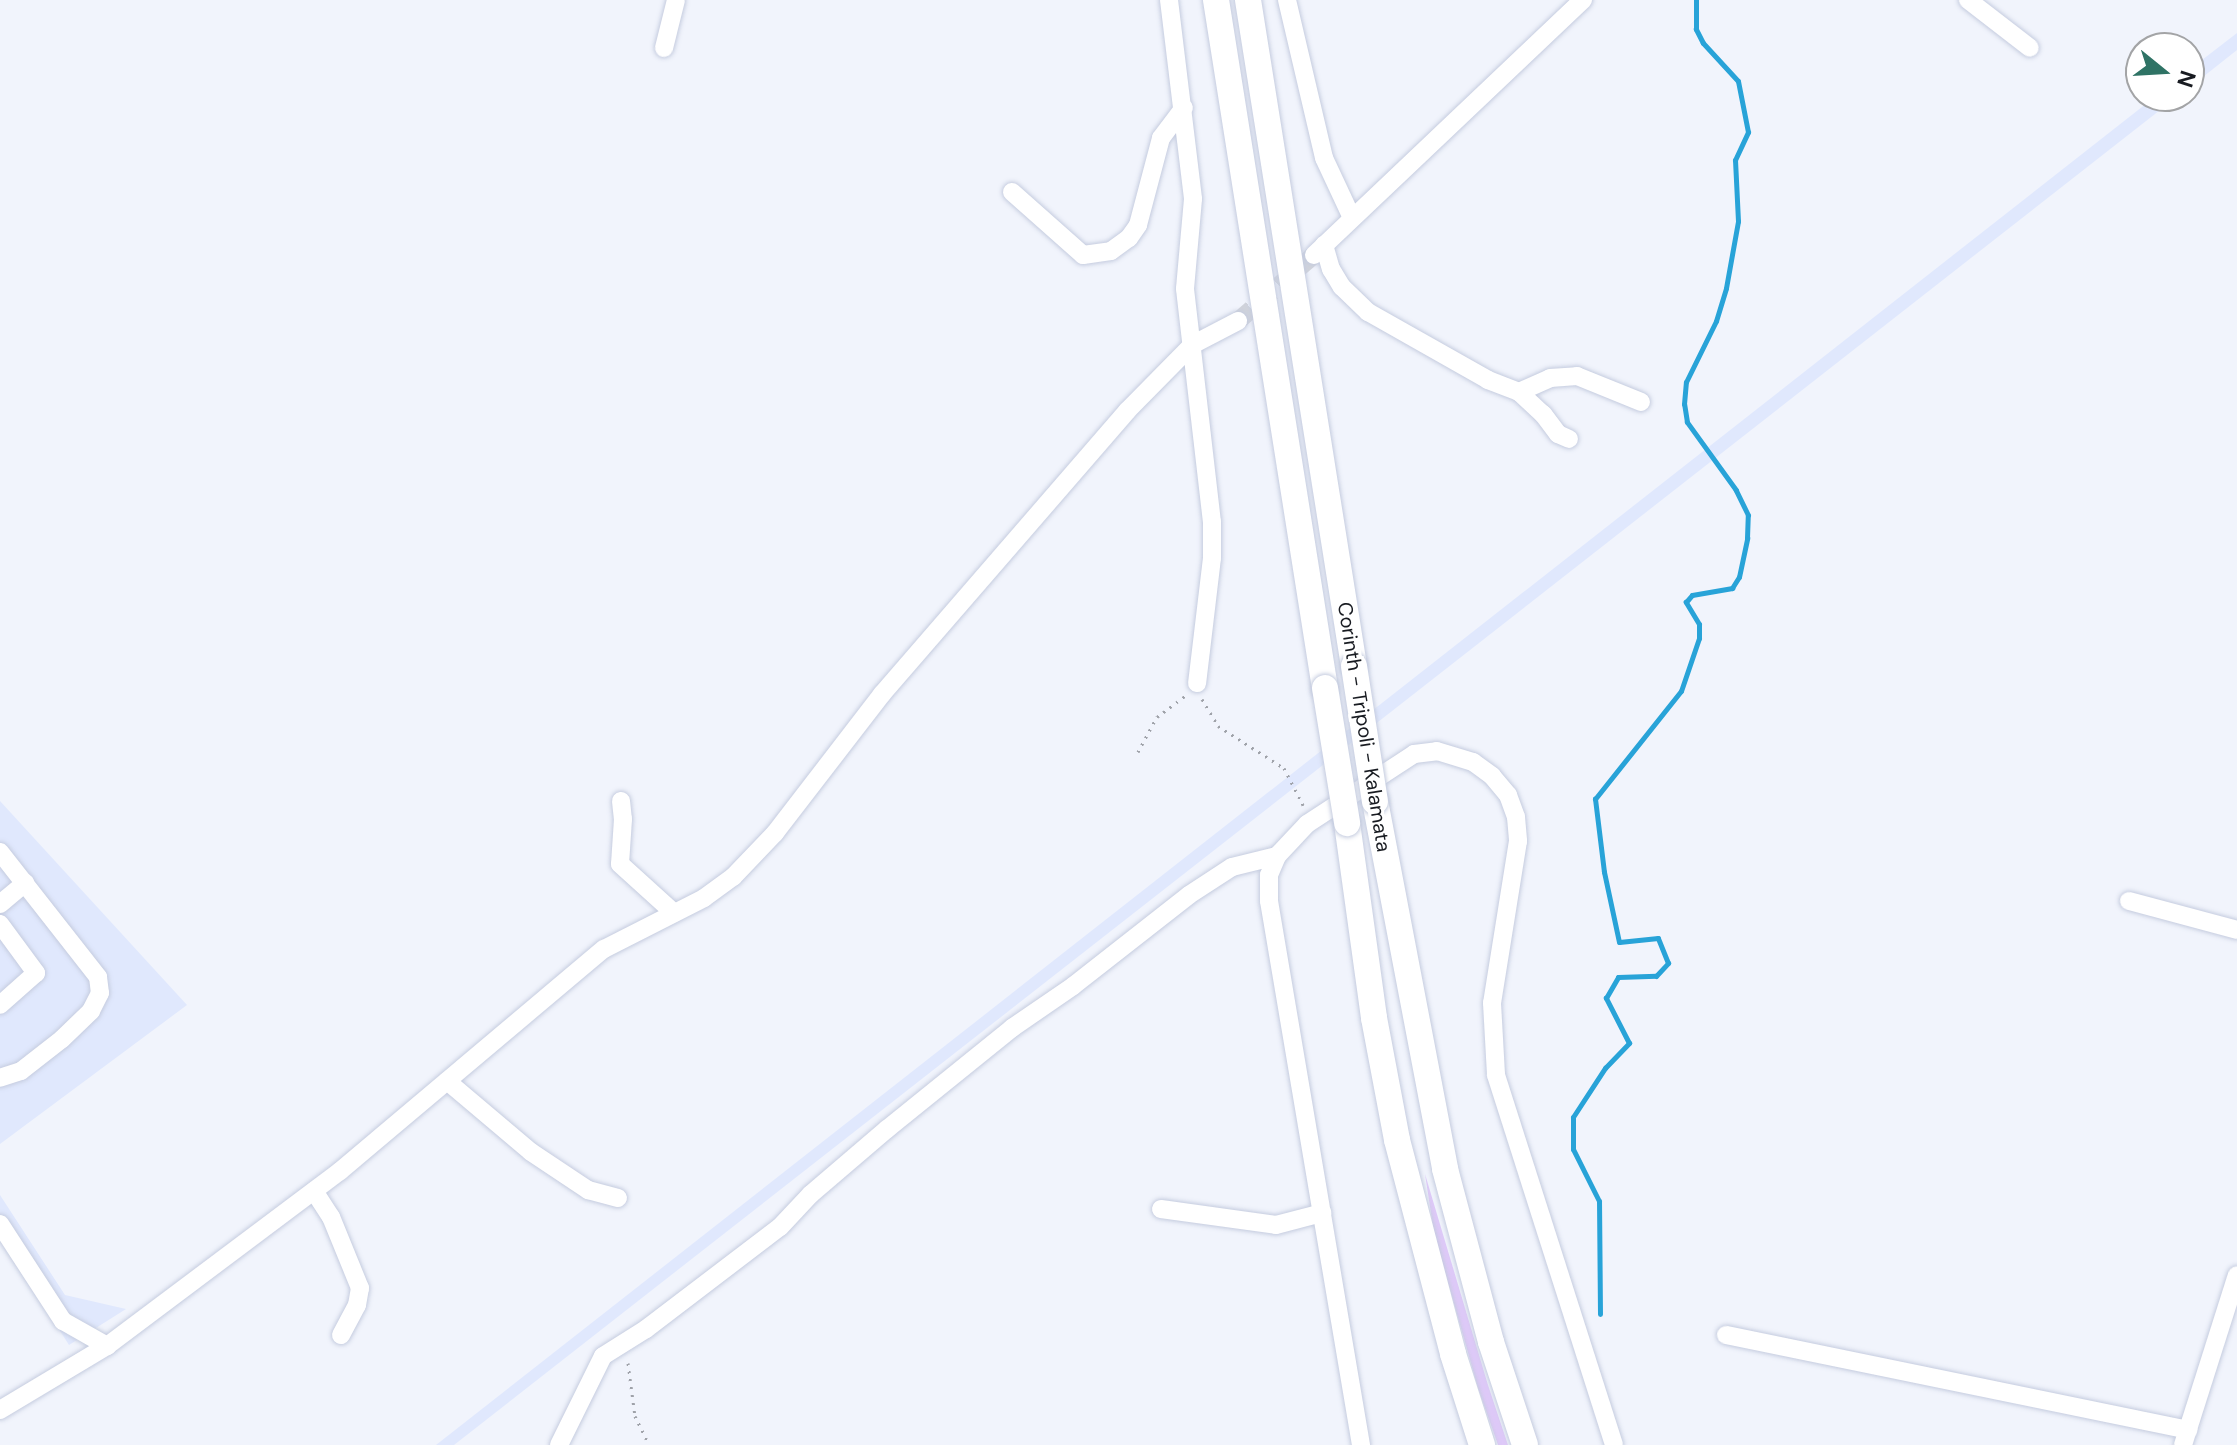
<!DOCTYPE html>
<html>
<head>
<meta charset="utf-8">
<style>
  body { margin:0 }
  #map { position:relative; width:2237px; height:1445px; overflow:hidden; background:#f1f4fc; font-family:"DM Sans",sans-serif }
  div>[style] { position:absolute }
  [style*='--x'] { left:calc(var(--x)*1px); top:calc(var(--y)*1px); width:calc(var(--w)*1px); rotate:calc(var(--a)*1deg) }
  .built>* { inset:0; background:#e0e8fd }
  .green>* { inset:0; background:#dec9f8 }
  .stream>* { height:5px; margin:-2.5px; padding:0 2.5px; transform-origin:2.5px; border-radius:2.5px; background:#28a3d8 }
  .minor-tunnel>* { height:18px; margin-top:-9px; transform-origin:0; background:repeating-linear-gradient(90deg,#d0d3db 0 18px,transparent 0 27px) }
  .path>* { height:3px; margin-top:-1.5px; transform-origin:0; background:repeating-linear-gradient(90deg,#9fa2a9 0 2px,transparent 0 8px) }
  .roads { filter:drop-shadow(0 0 2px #c5ccdf) drop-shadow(0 0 2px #c5ccdf) }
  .minor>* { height:18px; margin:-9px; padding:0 9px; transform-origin:9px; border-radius:9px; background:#fff }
  .highway>* { height:26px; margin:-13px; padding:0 13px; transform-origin:13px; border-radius:13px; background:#fff }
  .bridges { filter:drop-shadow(0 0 2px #c5ccdf) drop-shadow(0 0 2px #c5ccdf) }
  .highway-bridge>* { height:26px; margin:-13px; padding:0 13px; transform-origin:13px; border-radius:13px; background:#fff }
  span { translate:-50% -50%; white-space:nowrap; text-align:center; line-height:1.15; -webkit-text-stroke:6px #fff; paint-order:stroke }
  .street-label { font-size:20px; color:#181b21 }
  .north { position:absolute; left:2125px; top:32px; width:80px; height:80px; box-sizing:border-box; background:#fff; border:2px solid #a3a4a6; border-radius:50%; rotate:108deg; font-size:22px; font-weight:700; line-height:32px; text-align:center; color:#181b21 }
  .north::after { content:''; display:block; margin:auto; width:28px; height:36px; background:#2f7365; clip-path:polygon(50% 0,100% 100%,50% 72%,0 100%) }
</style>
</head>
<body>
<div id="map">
  <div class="built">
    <i style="clip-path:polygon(2237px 33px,2237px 50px,2189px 88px,2189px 70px)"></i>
    <i style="clip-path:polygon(2156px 96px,2178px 96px,454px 1445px,436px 1445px)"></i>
    <i style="clip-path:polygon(0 801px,187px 1005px,0 1144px)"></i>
    <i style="clip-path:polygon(0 1195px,65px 1295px,126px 1309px,69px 1345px,0 1236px)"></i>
  </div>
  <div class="green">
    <i style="clip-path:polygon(1425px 1174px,1488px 1385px,1508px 1445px,1498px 1445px,1478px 1388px,1434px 1233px)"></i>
  </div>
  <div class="stream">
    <i style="--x:1600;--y:1314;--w:113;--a:-90.5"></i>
    <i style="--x:1599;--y:1201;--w:58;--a:-116.6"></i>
    <i style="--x:1573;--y:1149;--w:32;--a:-90"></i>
    <i style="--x:1573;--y:1117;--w:59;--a:-56.9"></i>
    <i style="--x:1605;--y:1068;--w:35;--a:-46"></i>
    <i style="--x:1629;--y:1043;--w:51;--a:-117.1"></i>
    <i style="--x:1606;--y:998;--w:24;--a:-60"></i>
    <i style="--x:1618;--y:977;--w:38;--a:-2"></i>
    <i style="--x:1656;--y:976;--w:18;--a:-47"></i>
    <i style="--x:1668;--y:963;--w:27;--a:-112"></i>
    <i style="--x:1658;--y:938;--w:39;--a:174"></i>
    <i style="--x:1619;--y:942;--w:72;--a:-102.1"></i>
    <i style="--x:1604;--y:872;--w:74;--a:-97"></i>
    <i style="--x:1595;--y:799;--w:138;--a:-51.5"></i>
    <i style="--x:1681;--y:691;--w:56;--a:-71.2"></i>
    <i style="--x:1699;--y:638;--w:14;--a:-90"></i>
    <i style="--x:1699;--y:624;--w:26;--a:-121"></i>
    <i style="--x:1686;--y:602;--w:9;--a:-49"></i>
    <i style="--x:1692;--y:595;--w:41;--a:-9.9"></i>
    <i style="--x:1732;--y:588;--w:13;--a:-58"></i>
    <i style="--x:1739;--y:577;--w:40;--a:-78"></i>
    <i style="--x:1747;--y:538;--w:23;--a:-88"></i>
    <i style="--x:1748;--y:515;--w:28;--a:-116"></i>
    <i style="--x:1736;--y:490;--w:84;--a:-125.8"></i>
    <i style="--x:1687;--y:422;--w:18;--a:-99"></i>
    <i style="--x:1684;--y:404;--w:22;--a:-85"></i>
    <i style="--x:1686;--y:382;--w:68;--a:-63.8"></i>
    <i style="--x:1716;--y:321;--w:34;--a:-73"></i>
    <i style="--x:1726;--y:288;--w:68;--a:-79.8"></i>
    <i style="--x:1738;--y:221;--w:61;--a:-92.8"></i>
    <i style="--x:1735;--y:160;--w:31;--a:-65"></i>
    <i style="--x:1748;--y:132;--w:52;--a:-101.1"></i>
    <i style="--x:1738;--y:81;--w:52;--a:-132.6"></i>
    <i style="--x:1703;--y:43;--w:16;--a:-117"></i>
    <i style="--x:1696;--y:29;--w:29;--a:-90"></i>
  </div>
  <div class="minor-tunnel">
    <i style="--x:1238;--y:321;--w:101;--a:-41"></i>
  </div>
  <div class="path">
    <i style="--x:1202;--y:699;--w:31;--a:59"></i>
    <i style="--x:1218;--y:726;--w:78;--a:32.5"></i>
    <i style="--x:1284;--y:768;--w:42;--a:62.8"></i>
    <i style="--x:1138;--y:752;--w:40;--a:-62"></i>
    <i style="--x:1157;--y:717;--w:36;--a:-37"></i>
    <i style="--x:628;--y:1363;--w:53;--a:82.5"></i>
    <i style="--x:635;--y:1416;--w:32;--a:64"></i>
  </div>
  <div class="roads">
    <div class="minor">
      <i style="--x:1169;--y:0;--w:200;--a:83.1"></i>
      <i style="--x:1193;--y:199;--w:90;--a:95.1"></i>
      <i style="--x:1185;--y:289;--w:235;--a:83.4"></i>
      <i style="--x:1212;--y:522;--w:36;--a:90"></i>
      <i style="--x:1212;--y:558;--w:126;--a:96.8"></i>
      <i style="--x:1287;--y:0;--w:162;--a:76.8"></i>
      <i style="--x:1324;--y:158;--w:66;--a:65"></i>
      <i style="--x:1968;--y:0;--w:78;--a:37.7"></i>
      <i style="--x:664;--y:48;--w:49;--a:-76"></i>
      <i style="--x:1012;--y:192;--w:95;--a:41.6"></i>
      <i style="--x:1083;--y:255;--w:28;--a:-8"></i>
      <i style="--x:1111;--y:251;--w:22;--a:-36"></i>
      <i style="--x:1129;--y:238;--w:16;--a:-55"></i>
      <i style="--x:1138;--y:225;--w:90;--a:-75.2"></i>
      <i style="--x:1161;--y:138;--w:38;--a:-53"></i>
      <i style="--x:1324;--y:245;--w:25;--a:74"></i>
      <i style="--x:1331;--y:269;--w:21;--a:59"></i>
      <i style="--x:1342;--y:287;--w:36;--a:44"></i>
      <i style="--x:1368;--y:312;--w:138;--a:29.5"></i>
      <i style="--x:1488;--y:380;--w:33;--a:21"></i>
      <i style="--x:1519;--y:392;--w:33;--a:43"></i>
      <i style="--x:1543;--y:414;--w:25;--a:53"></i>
      <i style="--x:1558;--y:434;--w:12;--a:24"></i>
      <i style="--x:1314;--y:255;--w:371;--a:-43.5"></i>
      <i style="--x:1519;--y:392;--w:34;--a:-24"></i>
      <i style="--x:1550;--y:378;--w:27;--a:-4"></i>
      <i style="--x:1577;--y:376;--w:69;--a:22.1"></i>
      <i style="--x:621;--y:801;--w:18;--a:84"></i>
      <i style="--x:623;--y:819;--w:45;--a:93.8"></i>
      <i style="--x:620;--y:864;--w:73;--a:42.2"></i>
      <i style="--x:0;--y:852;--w:159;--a:51.9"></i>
      <i style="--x:98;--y:977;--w:16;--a:83"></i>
      <i style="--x:100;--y:993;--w:20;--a:117"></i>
      <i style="--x:91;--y:1011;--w:40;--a:136"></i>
      <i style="--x:62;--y:1039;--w:52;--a:142"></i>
      <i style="--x:21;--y:1071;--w:22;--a:162"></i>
      <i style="--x:2129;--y:901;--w:112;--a:15"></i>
      <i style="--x:0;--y:904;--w:33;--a:-40"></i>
      <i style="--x:0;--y:924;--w:61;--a:53.7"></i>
      <i style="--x:36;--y:973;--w:48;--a:138.4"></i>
      <i style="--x:447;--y:1081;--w:110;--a:40.2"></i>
      <i style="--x:531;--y:1152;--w:69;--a:33.7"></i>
      <i style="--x:588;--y:1190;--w:31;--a:15"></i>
      <i style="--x:314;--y:1191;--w:31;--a:57"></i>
      <i style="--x:331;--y:1217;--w:77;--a:67.8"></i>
      <i style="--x:360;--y:1288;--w:17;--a:100"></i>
      <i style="--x:357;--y:1305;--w:34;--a:118"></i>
      <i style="--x:1161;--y:1209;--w:116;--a:7.9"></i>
      <i style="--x:1276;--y:1225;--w:48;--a:-14.6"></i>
      <i style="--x:0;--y:1224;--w:116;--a:57"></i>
      <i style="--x:63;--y:1321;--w:51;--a:29.6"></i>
      <i style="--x:1726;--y:1335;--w:472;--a:11.6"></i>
      <i style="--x:0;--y:1410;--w:125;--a:-30.9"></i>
      <i style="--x:107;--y:1346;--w:291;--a:-36.9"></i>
      <i style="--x:340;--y:1171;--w:345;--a:-40.1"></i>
      <i style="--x:604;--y:949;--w:112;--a:-27"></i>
      <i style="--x:704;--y:898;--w:36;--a:-36"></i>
      <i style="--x:733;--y:877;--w:61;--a:-46.3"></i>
      <i style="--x:775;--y:833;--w:175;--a:-52.4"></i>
      <i style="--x:882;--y:694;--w:374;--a:-49.1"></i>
      <i style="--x:1127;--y:411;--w:93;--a:-45.4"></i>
      <i style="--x:1192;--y:345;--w:52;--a:-27.6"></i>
      <i style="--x:559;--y:1445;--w:99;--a:-63.7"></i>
      <i style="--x:603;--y:1356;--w:51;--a:-32.1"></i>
      <i style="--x:646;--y:1329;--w:168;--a:-37.3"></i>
      <i style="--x:780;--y:1227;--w:45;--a:-46.8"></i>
      <i style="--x:811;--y:1194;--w:100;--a:-40.5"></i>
      <i style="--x:887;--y:1129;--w:161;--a:-38.9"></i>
      <i style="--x:1012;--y:1028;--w:74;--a:-34.5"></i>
      <i style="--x:1073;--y:986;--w:147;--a:-38.1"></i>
      <i style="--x:1189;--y:895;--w:51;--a:-33.1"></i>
      <i style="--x:1232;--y:867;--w:46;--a:-13.7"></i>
      <i style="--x:1361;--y:1445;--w:552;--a:-99.6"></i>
      <i style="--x:1269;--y:901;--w:26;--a:-90"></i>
      <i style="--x:1269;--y:875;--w:21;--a:-67"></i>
      <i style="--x:1277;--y:856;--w:44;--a:-46.8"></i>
      <i style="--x:1307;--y:824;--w:128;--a:-33.2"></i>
      <i style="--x:1414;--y:754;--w:23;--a:-7"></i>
      <i style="--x:1437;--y:751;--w:38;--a:17"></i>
      <i style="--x:1473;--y:762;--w:24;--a:36"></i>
      <i style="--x:1492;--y:776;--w:25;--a:50"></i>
      <i style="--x:1508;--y:795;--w:23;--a:70"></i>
      <i style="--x:1516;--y:817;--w:24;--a:85"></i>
      <i style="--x:1518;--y:841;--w:164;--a:99.1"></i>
      <i style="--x:1492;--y:1003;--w:72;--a:86.8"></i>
      <i style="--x:1496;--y:1075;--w:388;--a:72.3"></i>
      <i style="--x:2183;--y:1445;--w:178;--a:-72.4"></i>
    </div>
    <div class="highway">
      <i style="--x:1216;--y:0;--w:697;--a:81"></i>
      <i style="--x:1248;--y:0;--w:674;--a:80.96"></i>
      <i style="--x:1375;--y:801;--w:375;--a:79.2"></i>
      <i style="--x:1445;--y:1169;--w:179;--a:75.1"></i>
      <i style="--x:1491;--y:1342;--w:108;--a:71.7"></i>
      <i style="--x:1347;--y:823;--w:197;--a:82.1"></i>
      <i style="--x:1374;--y:1018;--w:124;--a:79.3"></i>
      <i style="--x:1397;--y:1140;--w:221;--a:75.3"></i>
      <i style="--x:1453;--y:1354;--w:96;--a:72.3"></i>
    </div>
  </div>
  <div class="bridges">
    <div class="highway-bridge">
      <i style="--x:1354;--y:666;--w:137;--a:81.2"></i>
      <i style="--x:1325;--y:688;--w:137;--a:80.7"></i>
    </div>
  </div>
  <div class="street-label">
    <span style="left:1364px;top:727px;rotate:81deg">Corinth - Tripoli - Kalamata</span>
  </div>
  <div class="north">N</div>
</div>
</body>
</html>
